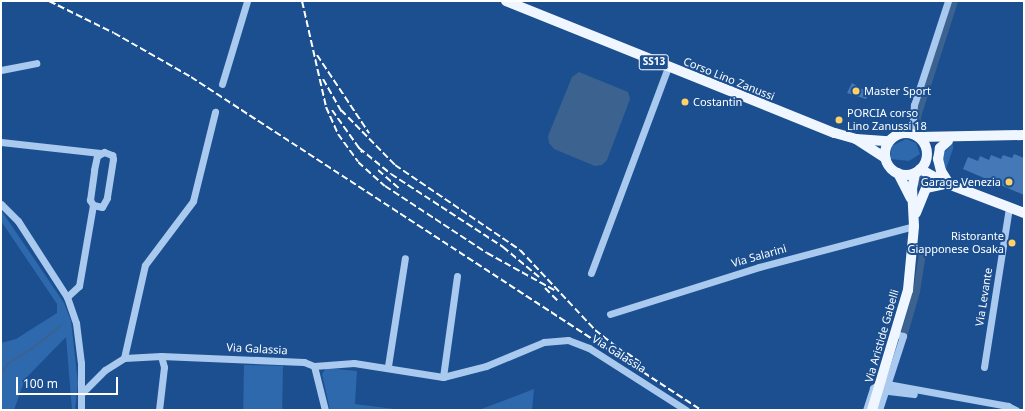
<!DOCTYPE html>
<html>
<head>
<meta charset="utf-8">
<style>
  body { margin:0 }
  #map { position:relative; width:1025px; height:411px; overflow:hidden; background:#1b4f8f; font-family:"Noto Sans",sans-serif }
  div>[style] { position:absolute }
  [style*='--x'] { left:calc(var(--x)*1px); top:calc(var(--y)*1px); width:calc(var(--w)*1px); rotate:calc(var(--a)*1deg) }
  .green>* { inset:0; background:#2e69ad; transform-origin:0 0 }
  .water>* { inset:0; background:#3c6290 }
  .stream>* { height:2px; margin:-1px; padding:0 1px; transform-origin:1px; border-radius:1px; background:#3c6290 }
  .canal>* { height:7px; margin:-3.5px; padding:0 3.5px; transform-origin:3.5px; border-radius:3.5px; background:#3c6290 }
  .building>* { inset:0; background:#4478b7 }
  .minor>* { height:7px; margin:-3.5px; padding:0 3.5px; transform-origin:3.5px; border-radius:3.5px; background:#a9c9ee }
  .major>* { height:10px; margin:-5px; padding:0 5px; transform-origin:5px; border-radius:5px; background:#f0f6ff }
  .major>.ring { margin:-5px; padding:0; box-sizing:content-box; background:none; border:10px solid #f0f6ff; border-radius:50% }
  .rail>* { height:2px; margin-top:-1px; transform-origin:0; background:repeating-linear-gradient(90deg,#fff 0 7px,transparent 0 10px) }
  .dots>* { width:11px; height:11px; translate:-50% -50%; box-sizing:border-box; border:2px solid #1b4f8f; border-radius:50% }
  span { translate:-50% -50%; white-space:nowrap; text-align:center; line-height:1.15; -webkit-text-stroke:4px #1b4f8f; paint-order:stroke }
  .shield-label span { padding:1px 3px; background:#1b4f8f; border:1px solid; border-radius:3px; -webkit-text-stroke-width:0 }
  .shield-label { font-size:10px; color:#fff; font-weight:700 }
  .street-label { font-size:11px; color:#fff }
  .poi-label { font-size:11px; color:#fff }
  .left { translate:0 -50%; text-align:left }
  .right { translate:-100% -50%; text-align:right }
  .frame { position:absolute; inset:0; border:2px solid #fff; pointer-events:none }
  .scale { position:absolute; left:16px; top:377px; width:102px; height:18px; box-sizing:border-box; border:2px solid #fff; border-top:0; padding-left:5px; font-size:12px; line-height:14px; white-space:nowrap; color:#fff; -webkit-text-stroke:3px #1b4f8f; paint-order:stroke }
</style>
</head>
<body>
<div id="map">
  <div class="green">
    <i style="clip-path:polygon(906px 139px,916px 143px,920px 154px,909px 161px,890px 159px,892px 146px)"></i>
    <i style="clip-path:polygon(953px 144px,953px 149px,945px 172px,942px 154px)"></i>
    <i style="clip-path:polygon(1px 210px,64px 303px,71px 321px,78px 383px,75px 410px,72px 410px,66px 337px,25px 379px,14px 410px,1px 410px,1px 343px,16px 339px,57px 313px,57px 304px,1px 221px)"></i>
    <i style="left:244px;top:365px;width:39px;height:45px;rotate:1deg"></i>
    <i style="clip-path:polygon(326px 368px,357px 371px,355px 404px,402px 410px,330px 410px,322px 374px)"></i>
    <i style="clip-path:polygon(534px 389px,532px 410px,479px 410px)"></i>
  </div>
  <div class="water">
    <i style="clip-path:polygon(579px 72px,628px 92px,630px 99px,607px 160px,602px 165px,595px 166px,554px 149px,549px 143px,548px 136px,572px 77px)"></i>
  </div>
  <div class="stream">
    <i style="--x:1;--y:376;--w:13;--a:-63"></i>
    <i style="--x:7;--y:364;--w:31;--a:-32"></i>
    <i style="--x:33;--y:348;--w:35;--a:-39"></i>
  </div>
  <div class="canal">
    <i style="--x:916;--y:126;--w:10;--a:-84"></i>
    <i style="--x:917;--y:116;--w:121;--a:-72.2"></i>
    <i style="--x:921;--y:178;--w:5;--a:90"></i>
    <i style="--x:904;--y:333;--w:44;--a:-74.1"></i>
    <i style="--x:916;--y:291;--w:36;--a:-81"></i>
  </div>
  <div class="building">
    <i style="clip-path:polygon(852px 83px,869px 93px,866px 99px,847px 93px)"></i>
    <i style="clip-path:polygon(1014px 154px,1024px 158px,1024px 195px,963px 169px,968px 157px,978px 161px,980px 156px,989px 160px,991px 155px,1001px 159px,1003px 155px,1012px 158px)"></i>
  </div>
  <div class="minor">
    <i style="--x:1;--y:70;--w:36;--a:-11"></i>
    <i style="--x:222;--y:84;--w:87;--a:-73.2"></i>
    <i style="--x:912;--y:133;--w:28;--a:-86"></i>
    <i style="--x:914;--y:105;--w:109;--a:-71.9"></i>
    <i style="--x:1;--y:142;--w:100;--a:6.3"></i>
    <i style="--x:1;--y:204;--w:24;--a:45"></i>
    <i style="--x:18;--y:221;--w:90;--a:57.2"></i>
    <i style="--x:67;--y:297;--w:28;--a:71"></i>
    <i style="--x:76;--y:323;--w:40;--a:82.9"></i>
    <i style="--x:81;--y:363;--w:47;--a:90"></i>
    <i style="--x:591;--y:273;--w:220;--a:-69.5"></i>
    <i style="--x:67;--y:297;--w:16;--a:-43"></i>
    <i style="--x:79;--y:286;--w:82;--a:-80.2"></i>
    <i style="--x:93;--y:205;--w:6;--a:-121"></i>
    <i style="--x:90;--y:200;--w:30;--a:-82"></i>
    <i style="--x:94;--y:170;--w:14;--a:-78"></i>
    <i style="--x:97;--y:156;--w:8;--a:-30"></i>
    <i style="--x:104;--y:152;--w:9;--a:21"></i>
    <i style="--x:112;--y:155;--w:4;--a:76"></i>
    <i style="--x:113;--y:159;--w:39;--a:99"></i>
    <i style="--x:107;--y:198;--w:10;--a:119"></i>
    <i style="--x:102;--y:207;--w:9;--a:-167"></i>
    <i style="--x:610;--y:314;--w:156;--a:-17.5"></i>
    <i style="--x:759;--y:267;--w:160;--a:-14.8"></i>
    <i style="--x:124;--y:358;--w:37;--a:-3"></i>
    <i style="--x:161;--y:356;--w:143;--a:2.4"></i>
    <i style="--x:304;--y:362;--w:11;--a:22"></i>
    <i style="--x:314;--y:366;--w:40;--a:-4.3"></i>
    <i style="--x:354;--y:363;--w:90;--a:8.9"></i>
    <i style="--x:443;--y:377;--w:44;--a:-14.3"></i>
    <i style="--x:486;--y:366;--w:63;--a:-22.5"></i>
    <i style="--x:544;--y:342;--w:24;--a:-5"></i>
    <i style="--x:568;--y:340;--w:22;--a:21"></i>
    <i style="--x:589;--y:348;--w:115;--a:32.6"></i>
    <i style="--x:314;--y:366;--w:45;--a:76"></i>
    <i style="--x:388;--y:366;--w:109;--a:-81.1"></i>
    <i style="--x:984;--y:367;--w:162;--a:-81.1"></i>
    <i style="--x:443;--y:377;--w:102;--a:-82.1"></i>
    <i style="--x:887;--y:384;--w:123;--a:10.3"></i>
    <i style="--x:1008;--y:406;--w:9;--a:27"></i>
    <i style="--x:880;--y:390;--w:34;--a:7"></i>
    <i style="--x:83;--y:392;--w:31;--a:-45"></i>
    <i style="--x:105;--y:370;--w:22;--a:-32"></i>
    <i style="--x:124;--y:358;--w:95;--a:-77.3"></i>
    <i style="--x:145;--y:265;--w:80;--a:-53.1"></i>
    <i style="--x:193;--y:201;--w:92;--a:-76.1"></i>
    <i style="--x:159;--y:410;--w:43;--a:-83.4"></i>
    <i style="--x:164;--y:367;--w:11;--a:-105"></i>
    <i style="--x:866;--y:410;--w:23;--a:-72"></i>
    <i style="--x:873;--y:388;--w:9;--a:-32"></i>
    <i style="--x:879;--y:410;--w:78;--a:-72"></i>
    <i style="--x:903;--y:336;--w:7;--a:-164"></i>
  </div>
  <div class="major">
    <i style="--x:506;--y:1;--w:354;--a:21.9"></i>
    <i style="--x:835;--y:133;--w:22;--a:16"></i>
    <i style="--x:856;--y:139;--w:32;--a:4"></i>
    <i class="ring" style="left:885px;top:133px;width:32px;height:32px"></i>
    <i style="--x:919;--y:137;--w:105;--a:-1.1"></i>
    <i style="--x:856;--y:139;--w:35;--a:33"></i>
    <i style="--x:948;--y:141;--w:11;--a:139"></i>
    <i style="--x:940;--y:148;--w:11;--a:100"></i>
    <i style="--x:938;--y:159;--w:12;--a:76"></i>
    <i style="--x:941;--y:171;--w:15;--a:58"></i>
    <i style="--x:920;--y:169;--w:26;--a:29"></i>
    <i style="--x:943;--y:182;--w:87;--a:20.9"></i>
    <i style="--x:898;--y:173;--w:28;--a:63"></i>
    <i style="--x:916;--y:213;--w:27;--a:-68"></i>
    <i style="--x:926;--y:188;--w:19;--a:-12"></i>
    <i style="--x:872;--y:410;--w:125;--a:-73.3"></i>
    <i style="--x:908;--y:290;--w:64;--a:-84.6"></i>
    <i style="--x:914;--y:226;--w:37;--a:-93"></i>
    <i style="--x:912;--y:189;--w:16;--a:-79"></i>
  </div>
  <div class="rail">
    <i style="--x:49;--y:1;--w:72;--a:26.2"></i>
    <i style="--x:114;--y:33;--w:89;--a:29.7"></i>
    <i style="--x:191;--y:77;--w:609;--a:33.14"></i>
    <i style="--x:302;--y:1;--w:109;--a:77.2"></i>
    <i style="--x:326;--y:107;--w:30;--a:66"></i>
    <i style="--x:338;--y:134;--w:34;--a:54"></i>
    <i style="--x:358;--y:162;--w:36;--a:42"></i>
    <i style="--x:385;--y:186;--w:122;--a:33.3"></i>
    <i style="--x:487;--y:253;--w:77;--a:28.9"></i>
    <i style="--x:317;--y:55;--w:94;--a:56.3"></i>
    <i style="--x:323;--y:79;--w:40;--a:60.3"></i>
    <i style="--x:332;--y:110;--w:52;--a:54.5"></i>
    <i style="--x:341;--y:110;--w:77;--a:45.5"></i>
    <i style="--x:395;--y:165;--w:151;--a:34.2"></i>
    <i style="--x:520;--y:250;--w:110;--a:46.8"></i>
    <i style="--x:595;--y:330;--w:46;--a:37.9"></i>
    <i style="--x:359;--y:148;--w:41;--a:39.1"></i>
    <i style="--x:391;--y:174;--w:134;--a:33.1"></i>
    <i style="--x:503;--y:247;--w:47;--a:39.8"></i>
    <i style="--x:378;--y:170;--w:30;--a:41"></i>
    <i style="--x:545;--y:288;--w:18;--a:45"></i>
    <i style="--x:627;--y:353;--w:19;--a:35"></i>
  </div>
  <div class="dots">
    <i style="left:856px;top:91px;background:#ffd166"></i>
    <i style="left:685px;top:102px;background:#ffd166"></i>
    <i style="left:839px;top:120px;background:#ffd166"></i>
    <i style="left:1009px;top:182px;background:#ffd166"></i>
    <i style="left:1012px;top:243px;background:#ffd166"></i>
  </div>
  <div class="shield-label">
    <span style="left:654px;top:62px">SS13</span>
  </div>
  <div class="street-label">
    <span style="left:729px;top:79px;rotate:22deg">Corso Lino Zanussi</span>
    <span style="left:759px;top:256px;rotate:-16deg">Via Salarini</span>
    <span style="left:984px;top:297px;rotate:-81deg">Via Levante</span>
    <span style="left:882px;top:336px;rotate:-74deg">Via Aristide Gabelli</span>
    <span style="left:257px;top:349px;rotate:3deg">Via Galassia</span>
    <span style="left:619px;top:354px;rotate:32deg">Via Galassia</span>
  </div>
  <div class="poi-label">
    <span class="left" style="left:864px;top:91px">Master Sport</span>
    <span class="left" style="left:693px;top:102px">Costantin</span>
    <span class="left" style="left:847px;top:120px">PORCIA corso<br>Lino Zanussi 18</span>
    <span class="right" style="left:1001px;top:182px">Garage Venezia</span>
    <span class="right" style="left:1004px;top:243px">Ristorante<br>Giapponese Osaka</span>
  </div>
  <div class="frame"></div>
  <div class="scale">100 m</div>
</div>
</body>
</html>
